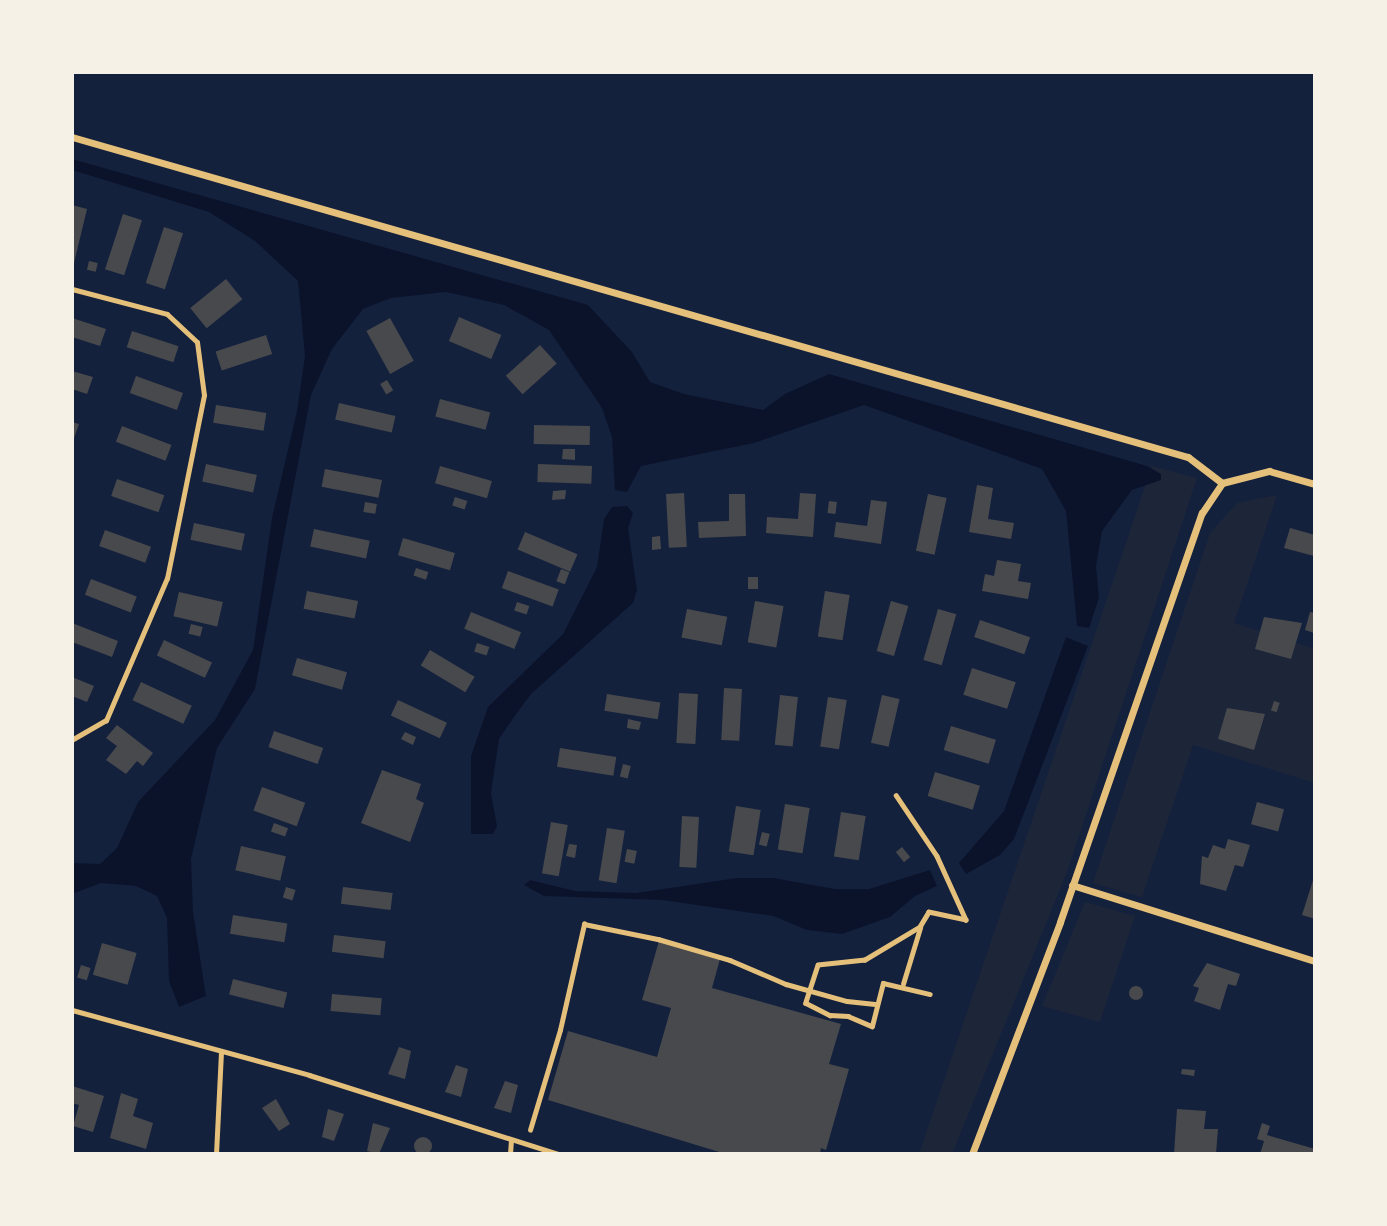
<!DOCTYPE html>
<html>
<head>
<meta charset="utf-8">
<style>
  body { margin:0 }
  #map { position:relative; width:1387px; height:1226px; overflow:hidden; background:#14213d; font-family:Figtree,sans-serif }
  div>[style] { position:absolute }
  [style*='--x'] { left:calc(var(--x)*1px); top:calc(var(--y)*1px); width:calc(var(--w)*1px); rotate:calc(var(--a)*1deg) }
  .green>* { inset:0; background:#1d2539 }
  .water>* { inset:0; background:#0b132b }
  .building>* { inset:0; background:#48494c; transform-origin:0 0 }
  .round { border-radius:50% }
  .path>* { height:4.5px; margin:-2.25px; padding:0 2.25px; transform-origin:2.25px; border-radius:2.25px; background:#e5c07b }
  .service>* { height:5px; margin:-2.5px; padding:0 2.5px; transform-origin:2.5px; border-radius:2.5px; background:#e5c07b }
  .minor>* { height:7px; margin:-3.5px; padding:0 3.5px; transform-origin:3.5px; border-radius:3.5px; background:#e5c07b }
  span { translate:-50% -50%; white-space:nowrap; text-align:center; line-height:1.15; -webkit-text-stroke:7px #f6f1e7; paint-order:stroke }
  .frame { position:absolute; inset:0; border:74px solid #f6f1e7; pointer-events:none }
</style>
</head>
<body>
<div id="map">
  <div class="green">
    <i style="clip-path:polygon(1152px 466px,1197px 478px,1067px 872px,952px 1154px,919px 1154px)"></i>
    <i style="clip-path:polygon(1277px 495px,1234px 623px,1315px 649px,1315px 783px,1193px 745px,1142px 897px,1093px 883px,1210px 533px,1237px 503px)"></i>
    <i style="clip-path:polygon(1085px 902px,1135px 916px,1100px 1022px,1042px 1006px)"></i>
  </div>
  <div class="water">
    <i style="clip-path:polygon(72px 159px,588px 305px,632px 352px,650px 382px,684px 394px,763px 410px,785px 394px,829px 374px,1147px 466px,1161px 474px,1161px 480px,1132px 490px,1102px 531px,1096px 566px,1099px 598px,1089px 628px,1077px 626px,1066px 511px,1042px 469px,864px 405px,754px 443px,641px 466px,627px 492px,615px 490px,612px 437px,602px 408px,549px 330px,504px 305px,446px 292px,391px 298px,363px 309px,332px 349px,311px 395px,255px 689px,217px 748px,191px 859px,193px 912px,206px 996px,179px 1007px,169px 981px,167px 918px,157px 896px,136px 886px,101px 883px,72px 894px,72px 863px,100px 864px,117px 848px,138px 802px,215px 720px,253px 650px,272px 518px,297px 411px,305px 356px,298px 281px,255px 241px,209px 212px,72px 170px)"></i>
    <i style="clip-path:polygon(627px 506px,633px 513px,628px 528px,637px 590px,633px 603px,531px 694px,517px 713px,499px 739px,491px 793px,497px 826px,493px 834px,471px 834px,471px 756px,488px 707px,563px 634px,597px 567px,604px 519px,612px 507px)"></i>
    <i style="clip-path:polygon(1066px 637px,1088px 646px,1014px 839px,1000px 855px,966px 874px,959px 863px,1004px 811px)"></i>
    <i style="clip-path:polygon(930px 870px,937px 886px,915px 896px,890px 917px,842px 934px,807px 930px,773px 916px,662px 900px,544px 896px,524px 885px,530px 880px,575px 891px,636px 893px,737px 878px,773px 878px,835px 889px,869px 889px)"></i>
  </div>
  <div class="building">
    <i style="clip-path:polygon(72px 205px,87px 209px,74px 263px,72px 262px)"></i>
    <i style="left:123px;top:214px;width:20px;height:58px;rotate:18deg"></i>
    <i style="left:164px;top:227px;width:20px;height:59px;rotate:18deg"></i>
    <i style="left:89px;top:261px;width:9px;height:9px;rotate:13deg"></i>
    <i style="left:226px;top:279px;width:26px;height:46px;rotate:51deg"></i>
    <i style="left:459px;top:317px;width:46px;height:26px;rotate:23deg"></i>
    <i style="clip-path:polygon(72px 318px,106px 329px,100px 346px,72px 337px)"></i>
    <i style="left:390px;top:318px;width:49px;height:27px;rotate:61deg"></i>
    <i style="left:132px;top:331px;width:49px;height:17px;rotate:18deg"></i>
    <i style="left:266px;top:335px;width:20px;height:53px;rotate:72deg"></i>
    <i style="left:540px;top:345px;width:25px;height:46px;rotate:48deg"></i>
    <i style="clip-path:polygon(72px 371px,93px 377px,87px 394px,72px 389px)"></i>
    <i style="left:136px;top:376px;width:50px;height:18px;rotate:20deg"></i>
    <i style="left:387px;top:380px;width:12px;height:8px;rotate:59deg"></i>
    <i style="left:440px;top:399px;width:52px;height:18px;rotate:15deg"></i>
    <i style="left:339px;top:403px;width:58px;height:17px;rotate:13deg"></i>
    <i style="left:216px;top:405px;width:51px;height:18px;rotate:9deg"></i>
    <i style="clip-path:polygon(72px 422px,79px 424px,72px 444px)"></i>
    <i style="left:534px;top:425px;width:56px;height:19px;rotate:1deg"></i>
    <i style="left:122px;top:426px;width:53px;height:17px;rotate:21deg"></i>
    <i style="clip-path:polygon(563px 449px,575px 449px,575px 460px,562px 459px)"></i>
    <i style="left:206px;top:464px;width:52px;height:18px;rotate:12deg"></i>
    <i style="left:538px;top:464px;width:54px;height:18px;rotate:2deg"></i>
    <i style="left:440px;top:466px;width:54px;height:18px;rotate:16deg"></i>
    <i style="left:325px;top:469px;width:58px;height:18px;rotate:11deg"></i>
    <i style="left:117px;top:479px;width:50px;height:18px;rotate:19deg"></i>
    <i style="clip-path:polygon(977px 485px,993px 488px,988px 519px,1014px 523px,1011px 539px,969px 532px)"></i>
    <i style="clip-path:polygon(566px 490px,565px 499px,552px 500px,553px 491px)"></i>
    <i style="left:684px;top:493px;width:54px;height:18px;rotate:87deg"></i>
    <i style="clip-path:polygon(800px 493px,816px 494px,813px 537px,766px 533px,767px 517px,798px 519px)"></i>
    <i style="clip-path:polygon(729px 494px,745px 494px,746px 536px,699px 538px,698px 522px,729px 521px)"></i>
    <i style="left:928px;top:494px;width:19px;height:58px;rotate:12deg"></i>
    <i style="left:455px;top:497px;width:13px;height:9px;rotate:18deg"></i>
    <i style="clip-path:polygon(871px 500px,887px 502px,881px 544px,834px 537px,836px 522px,867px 526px)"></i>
    <i style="left:829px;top:501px;width:8px;height:12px;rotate:7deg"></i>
    <i style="left:365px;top:502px;width:12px;height:10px;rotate:9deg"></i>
    <i style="left:194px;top:523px;width:52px;height:17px;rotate:12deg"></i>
    <i style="clip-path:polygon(1290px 528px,1315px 535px,1314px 556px,1284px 548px)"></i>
    <i style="left:314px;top:529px;width:57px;height:18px;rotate:12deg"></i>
    <i style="left:105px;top:530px;width:49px;height:17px;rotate:20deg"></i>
    <i style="left:525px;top:532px;width:57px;height:19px;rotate:23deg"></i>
    <i style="clip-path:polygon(660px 536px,661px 549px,652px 550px,652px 537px)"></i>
    <i style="left:403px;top:538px;width:54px;height:18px;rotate:16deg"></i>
    <i style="clip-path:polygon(997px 560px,1021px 564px,1018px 581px,1031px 583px,1028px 599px,982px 591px,985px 574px,994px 576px)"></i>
    <i style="left:416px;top:568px;width:13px;height:8px;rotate:18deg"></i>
    <i style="left:561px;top:569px;width:9px;height:13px;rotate:21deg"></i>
    <i style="left:508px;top:571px;width:54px;height:18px;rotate:20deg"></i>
    <i style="left:748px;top:577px;width:10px;height:12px"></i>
    <i style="left:91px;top:579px;width:49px;height:17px;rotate:21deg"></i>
    <i style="left:307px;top:591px;width:52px;height:18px;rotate:11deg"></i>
    <i style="left:825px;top:591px;width:25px;height:46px;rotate:9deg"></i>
    <i style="left:179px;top:592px;width:45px;height:25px;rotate:13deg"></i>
    <i style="left:755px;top:601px;width:29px;height:42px;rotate:10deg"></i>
    <i style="left:891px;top:601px;width:18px;height:52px;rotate:16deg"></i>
    <i style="left:517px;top:602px;width:13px;height:9px;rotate:18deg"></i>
    <i style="left:687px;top:609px;width:41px;height:29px;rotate:11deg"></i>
    <i style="left:938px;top:609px;width:19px;height:53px;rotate:16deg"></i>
    <i style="left:471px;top:612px;width:54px;height:18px;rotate:22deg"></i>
    <i style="clip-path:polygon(1310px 612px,1315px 613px,1314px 633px,1305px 630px)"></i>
    <i style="clip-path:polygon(1264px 617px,1302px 623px,1291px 659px,1255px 649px)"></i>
    <i style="left:980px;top:620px;width:53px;height:18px;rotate:19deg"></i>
    <i style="clip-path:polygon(72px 623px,118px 641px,112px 657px,72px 642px)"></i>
    <i style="left:191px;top:624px;width:12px;height:10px;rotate:14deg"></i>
    <i style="left:164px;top:640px;width:53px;height:17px;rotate:25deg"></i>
    <i style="left:477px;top:643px;width:13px;height:9px;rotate:18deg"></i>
    <i style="left:430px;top:650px;width:52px;height:18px;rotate:31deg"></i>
    <i style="left:297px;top:658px;width:52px;height:18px;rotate:16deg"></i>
    <i style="left:972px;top:668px;width:46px;height:28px;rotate:18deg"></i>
    <i style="clip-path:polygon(72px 677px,94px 686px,87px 702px,72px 696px)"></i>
    <i style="left:141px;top:682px;width:56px;height:20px;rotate:25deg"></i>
    <i style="left:724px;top:688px;width:18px;height:52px;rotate:3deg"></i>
    <i style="left:679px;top:693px;width:19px;height:50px;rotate:3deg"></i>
    <i style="left:607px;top:694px;width:54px;height:17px;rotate:9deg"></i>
    <i style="left:780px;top:695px;width:18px;height:50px;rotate:6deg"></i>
    <i style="left:882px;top:695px;width:18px;height:49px;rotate:13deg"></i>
    <i style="left:828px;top:697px;width:19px;height:50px;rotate:9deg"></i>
    <i style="left:398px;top:700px;width:54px;height:17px;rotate:25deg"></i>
    <i style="left:1274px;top:701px;width:6px;height:10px;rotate:18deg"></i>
    <i style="clip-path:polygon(1227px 708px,1265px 714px,1254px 750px,1218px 739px)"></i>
    <i style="clip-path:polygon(628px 719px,641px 722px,639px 730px,627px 728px)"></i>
    <i style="clip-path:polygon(117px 725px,153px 753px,143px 766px,137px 761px,126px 774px,106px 760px,117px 746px,106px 738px)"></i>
    <i style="left:951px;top:726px;width:47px;height:25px;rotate:17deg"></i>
    <i style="left:274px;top:731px;width:52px;height:17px;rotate:19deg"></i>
    <i style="clip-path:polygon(405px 732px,416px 737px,413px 745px,401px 739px)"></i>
    <i style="left:560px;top:748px;width:57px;height:19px;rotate:9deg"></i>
    <i style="left:623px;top:764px;width:8px;height:13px;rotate:14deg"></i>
    <i style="clip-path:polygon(382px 770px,421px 784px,416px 799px,424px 803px,410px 842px,361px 823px)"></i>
    <i style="left:935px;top:772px;width:47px;height:25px;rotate:17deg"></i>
    <i style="left:262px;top:787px;width:46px;height:25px;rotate:20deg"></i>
    <i style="left:1257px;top:802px;width:28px;height:23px;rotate:15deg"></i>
    <i style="left:785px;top:804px;width:25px;height:46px;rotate:9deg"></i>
    <i style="left:736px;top:806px;width:25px;height:46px;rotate:9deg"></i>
    <i style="left:841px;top:812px;width:25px;height:45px;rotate:9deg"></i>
    <i style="left:682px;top:816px;width:17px;height:51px;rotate:3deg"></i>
    <i style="left:551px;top:822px;width:17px;height:52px;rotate:10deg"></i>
    <i style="left:274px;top:823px;width:15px;height:9px;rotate:20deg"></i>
    <i style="left:607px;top:828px;width:18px;height:53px;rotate:9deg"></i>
    <i style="left:762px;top:832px;width:8px;height:13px;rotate:14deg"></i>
    <i style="clip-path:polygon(1228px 839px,1250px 845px,1243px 867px,1235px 865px,1226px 891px,1200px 884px,1202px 856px,1208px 858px,1213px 845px,1225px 849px)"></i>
    <i style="clip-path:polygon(569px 844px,577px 845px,575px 858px,566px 856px)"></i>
    <i style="left:241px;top:846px;width:46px;height:25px;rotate:13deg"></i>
    <i style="left:902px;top:847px;width:13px;height:8px;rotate:51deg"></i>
    <i style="left:627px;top:849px;width:10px;height:13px;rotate:11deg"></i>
    <i style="clip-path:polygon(1315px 874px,1315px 919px,1302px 915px)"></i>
    <i style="left:286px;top:887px;width:10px;height:11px;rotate:17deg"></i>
    <i style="left:343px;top:887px;width:50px;height:17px;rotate:7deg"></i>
    <i style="left:233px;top:915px;width:55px;height:19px;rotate:9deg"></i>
    <i style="left:334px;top:935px;width:52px;height:17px;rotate:7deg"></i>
    <i style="clip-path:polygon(659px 941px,720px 959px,712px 988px,841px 1024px,829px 1064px,849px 1069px,826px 1150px,821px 1148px,820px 1154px,726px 1154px,548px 1100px,568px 1031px,657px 1057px,671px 1008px,642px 1000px)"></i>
    <i style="left:102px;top:943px;width:36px;height:33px;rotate:16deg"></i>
    <i style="clip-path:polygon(1207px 963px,1240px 974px,1236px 986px,1228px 984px,1220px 1010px,1194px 1001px,1199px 988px,1193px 986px)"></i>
    <i style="left:81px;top:965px;width:10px;height:13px;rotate:17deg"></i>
    <i style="left:233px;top:979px;width:56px;height:16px;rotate:14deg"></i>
    <i class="round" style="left:1129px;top:986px;width:14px;height:14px"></i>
    <i style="left:332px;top:994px;width:50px;height:17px;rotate:5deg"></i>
    <i style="clip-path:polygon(399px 1047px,411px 1051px,405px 1079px,388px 1074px)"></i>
    <i style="clip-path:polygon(456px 1065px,468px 1069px,461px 1097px,445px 1092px)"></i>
    <i style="clip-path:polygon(1182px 1069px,1195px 1070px,1194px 1076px,1181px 1074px)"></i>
    <i style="clip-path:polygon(505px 1081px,518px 1085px,511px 1113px,494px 1108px)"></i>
    <i style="clip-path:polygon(72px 1086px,104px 1096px,93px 1132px,73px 1126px,79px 1105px,72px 1103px)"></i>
    <i style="clip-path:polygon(121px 1093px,138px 1099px,133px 1116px,153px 1123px,146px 1149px,110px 1138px)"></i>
    <i style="clip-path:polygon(276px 1099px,290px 1124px,279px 1131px,262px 1108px)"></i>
    <i style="clip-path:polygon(328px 1109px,344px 1114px,334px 1141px,322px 1137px)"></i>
    <i style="clip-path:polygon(1177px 1109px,1206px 1111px,1204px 1129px,1218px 1129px,1216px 1154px,1174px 1154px)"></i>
    <i style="clip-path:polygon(373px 1123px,390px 1128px,379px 1154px,367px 1151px)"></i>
    <i style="clip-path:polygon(1262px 1123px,1270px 1126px,1267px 1135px,1315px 1149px,1315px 1154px,1260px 1154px,1264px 1141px,1257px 1139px)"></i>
    <i class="round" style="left:414px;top:1137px;width:18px;height:18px"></i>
  </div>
  <div class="path">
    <i style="--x:896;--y:795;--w:73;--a:56.1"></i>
    <i style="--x:937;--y:856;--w:70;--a:65.6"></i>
    <i style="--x:966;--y:920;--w:38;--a:-168"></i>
    <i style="--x:929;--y:912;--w:17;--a:121"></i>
    <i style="--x:920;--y:927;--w:64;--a:149"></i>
    <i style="--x:865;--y:960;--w:47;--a:173.9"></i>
    <i style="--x:818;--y:965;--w:40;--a:108"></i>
    <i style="--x:806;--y:1003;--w:27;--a:27"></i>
    <i style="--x:830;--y:1015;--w:18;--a:3"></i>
    <i style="--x:848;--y:1016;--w:26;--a:23"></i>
    <i style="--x:872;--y:1026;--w:44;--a:-75.7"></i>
    <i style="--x:883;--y:983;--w:48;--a:13.2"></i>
    <i style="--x:903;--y:984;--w:59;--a:-73.1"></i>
    <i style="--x:530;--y:1130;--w:104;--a:-73.3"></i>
    <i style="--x:560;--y:1030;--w:109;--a:-77.2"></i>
    <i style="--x:584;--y:924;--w:76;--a:11.5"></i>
    <i style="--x:658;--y:939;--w:75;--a:16.3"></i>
    <i style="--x:730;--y:960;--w:61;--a:23.2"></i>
    <i style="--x:786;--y:984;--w:63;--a:15.6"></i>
    <i style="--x:847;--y:1001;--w:30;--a:6"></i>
  </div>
  <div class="service">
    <i style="--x:72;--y:289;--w:98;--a:14.7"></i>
    <i style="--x:167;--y:314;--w:41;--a:43"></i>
    <i style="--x:197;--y:342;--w:53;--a:82.5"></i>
    <i style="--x:204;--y:395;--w:187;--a:101.4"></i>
    <i style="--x:167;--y:578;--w:155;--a:113.2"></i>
    <i style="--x:106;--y:720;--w:39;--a:150"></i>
    <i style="--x:72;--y:1010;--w:246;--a:15.3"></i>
    <i style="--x:309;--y:1075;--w:261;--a:17.6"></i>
    <i style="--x:216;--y:1154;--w:102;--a:-87.2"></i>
    <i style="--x:510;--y:1154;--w:14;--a:-86"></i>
  </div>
  <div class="minor">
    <i style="--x:72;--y:137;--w:1161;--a:16"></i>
    <i style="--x:1188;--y:457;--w:43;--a:37.4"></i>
    <i style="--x:1222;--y:483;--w:49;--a:-14.3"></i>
    <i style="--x:1269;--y:471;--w:48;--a:15.8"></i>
    <i style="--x:1072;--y:885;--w:255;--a:17.4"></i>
    <i style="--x:972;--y:1154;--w:248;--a:-69.2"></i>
    <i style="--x:1060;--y:922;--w:433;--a:-70.9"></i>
    <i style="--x:1202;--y:513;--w:36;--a:-56"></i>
  </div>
  <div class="frame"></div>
</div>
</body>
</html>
